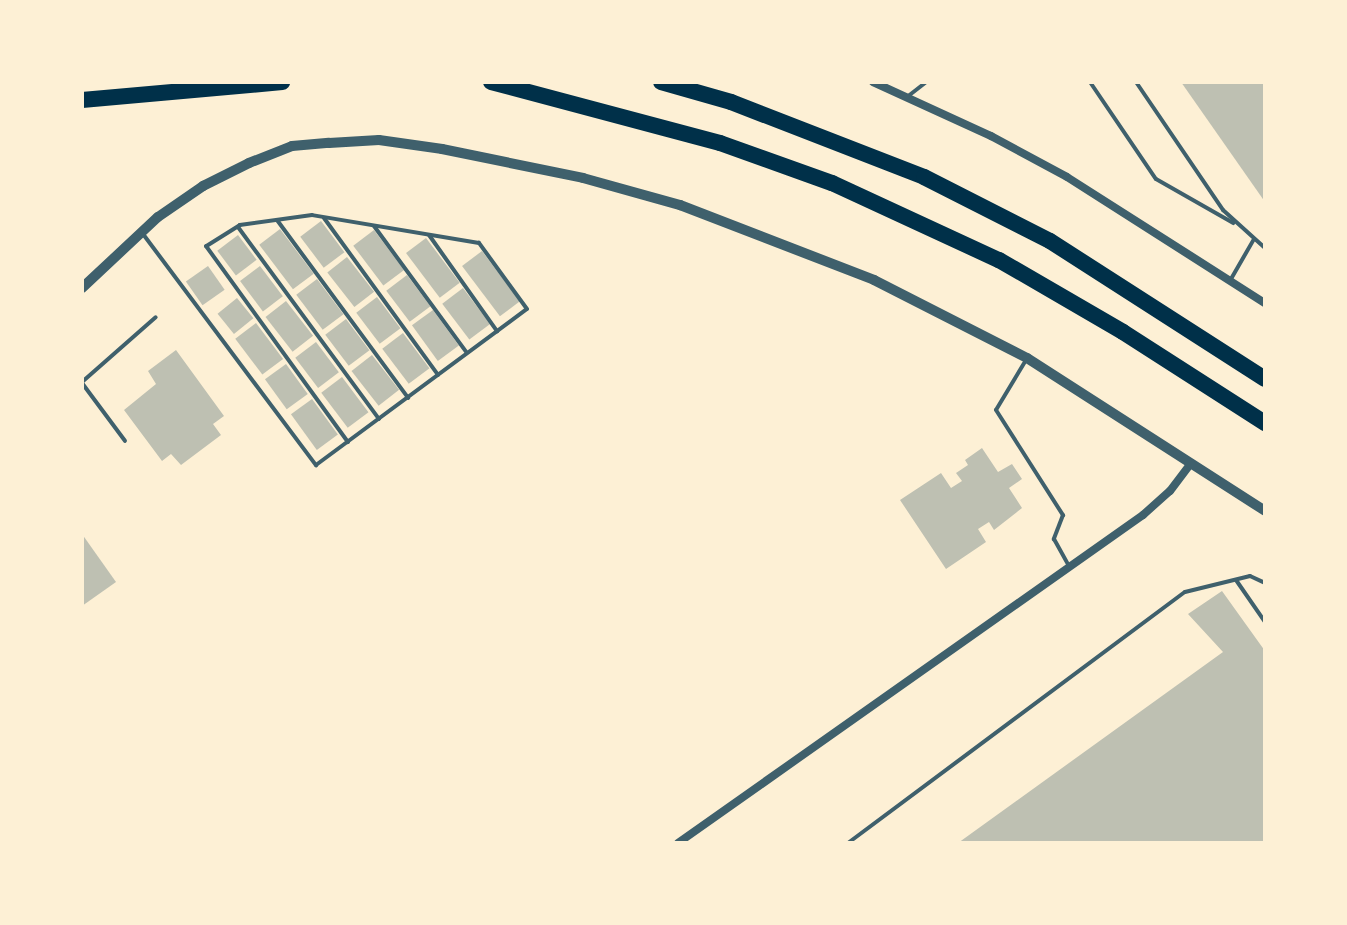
<!DOCTYPE html>
<html>
<head>
<meta charset="utf-8">
<style>
  body { margin:0 }
  #map { position:relative; width:1347px; height:925px; overflow:hidden; background:#fdf0d5; font-family:"Archivo Narrow",sans-serif }
  div>[style] { position:absolute }
  [style*='--x'] { left:calc(var(--x)*1px); top:calc(var(--y)*1px); width:calc(var(--w)*1px); rotate:calc(var(--a)*1deg) }
  .building>* { inset:0; background:#bec0b2; transform-origin:0 0 }
  .service>* { height:4px; margin:-2px; padding:0 2px; transform-origin:2px; border-radius:2px; background:#3f606c }
  .minor>* { height:8px; margin:-4px; padding:0 4px; transform-origin:4px; border-radius:4px; background:#3f606c }
  .tertiary>* { height:10px; margin:-5px; padding:0 5px; transform-origin:5px; border-radius:5px; background:#3f606c }
  .motorway>* { height:16px; margin:-8px; padding:0 8px; transform-origin:8px; border-radius:8px; background:#003049 }
  span { translate:-50% -50%; white-space:nowrap; text-align:center; line-height:1.15; -webkit-text-stroke:8px #fdf0d5; paint-order:stroke }
  .frame { position:absolute; inset:0; border:84px solid #fdf0d5; pointer-events:none }
</style>
</head>
<body>
<div id="map">
  <div class="building">
    <i style="clip-path:polygon(1181px 82px,1265px 82px,1265px 202px)"></i>
    <i style="left:321px;top:221px;width:39px;height:26px;rotate:53deg"></i>
    <i style="left:280px;top:229px;width:56px;height:26px;rotate:53deg"></i>
    <i style="left:374px;top:230px;width:50px;height:26px;rotate:53deg"></i>
    <i style="left:238px;top:235px;width:31px;height:26px;rotate:53deg"></i>
    <i style="left:426px;top:238px;width:56px;height:25px;rotate:53deg"></i>
    <i style="left:482px;top:251px;width:63px;height:25px;rotate:53deg"></i>
    <i style="left:347px;top:257px;width:44px;height:25px;rotate:52deg"></i>
    <i style="left:208px;top:266px;width:29px;height:27px;rotate:55deg"></i>
    <i style="left:260px;top:266px;width:38px;height:25px;rotate:53deg"></i>
    <i style="left:407px;top:275px;width:39px;height:26px;rotate:53deg"></i>
    <i style="left:317px;top:279px;width:44px;height:26px;rotate:53deg"></i>
    <i style="left:463px;top:288px;width:45px;height:26px;rotate:53deg"></i>
    <i style="left:377px;top:297px;width:39px;height:26px;rotate:53deg"></i>
    <i style="left:237px;top:298px;width:26px;height:25px;rotate:51deg"></i>
    <i style="left:286px;top:301px;width:44px;height:26px;rotate:52deg"></i>
    <i style="left:433px;top:310px;width:44px;height:26px;rotate:54deg"></i>
    <i style="left:346px;top:319px;width:39px;height:26px;rotate:53deg"></i>
    <i style="left:256px;top:323px;width:45px;height:26px;rotate:53deg"></i>
    <i style="left:403px;top:333px;width:44px;height:26px;rotate:53deg"></i>
    <i style="left:316px;top:342px;width:38px;height:26px;rotate:53deg"></i>
    <i style="clip-path:polygon(176px 350px,224px 416px,213px 424px,221px 435px,181px 465px,171px 454px,162px 461px,124px 410px,156px 384px,148px 371px)"></i>
    <i style="left:372px;top:355px;width:44px;height:26px;rotate:52deg"></i>
    <i style="left:286px;top:364px;width:37px;height:26px;rotate:54deg"></i>
    <i style="left:342px;top:377px;width:44px;height:26px;rotate:53deg"></i>
    <i style="left:312px;top:399px;width:44px;height:26px;rotate:54deg"></i>
    <i style="clip-path:polygon(982px 448px,998px 472px,1012px 464px,1022px 479px,1009px 488px,1022px 508px,994px 530px,989px 522px,978px 529px,986px 542px,946px 569px,900px 500px,941px 473px,951px 488px,962px 481px,956px 473px,968px 465px,965px 460px)"></i>
    <i style="clip-path:polygon(82px 534px,116px 582px,82px 606px)"></i>
    <i style="clip-path:polygon(1222px 591px,1265px 651px,1265px 843px,958px 843px,1223px 652px,1188px 614px)"></i>
  </div>
  <div class="service">
    <i style="--x:1090;--y:82;--w:117;--a:55.8"></i>
    <i style="--x:1156;--y:179;--w:89;--a:29.7"></i>
    <i style="--x:1136;--y:82;--w:155;--a:55.8"></i>
    <i style="--x:1223;--y:210;--w:57;--a:42.1"></i>
    <i style="--x:907;--y:97;--w:24;--a:-38"></i>
    <i style="--x:324;--y:218;--w:194;--a:54"></i>
    <i style="--x:277;--y:220;--w:221;--a:53.6"></i>
    <i style="--x:374;--y:226;--w:157;--a:53.8"></i>
    <i style="--x:238;--y:227;--w:238;--a:53.7"></i>
    <i style="--x:143;--y:234;--w:289;--a:53.2"></i>
    <i style="--x:316;--y:465;--w:262;--a:-36.5"></i>
    <i style="--x:527;--y:309;--w:82;--a:-126"></i>
    <i style="--x:479;--y:243;--w:169;--a:-170.5"></i>
    <i style="--x:312;--y:215;--w:73;--a:172.1"></i>
    <i style="--x:240;--y:225;--w:40;--a:148"></i>
    <i style="--x:206;--y:246;--w:242;--a:54.1"></i>
    <i style="--x:429;--y:235;--w:118;--a:54.7"></i>
    <i style="--x:1231;--y:279;--w:46;--a:-60.1"></i>
    <i style="--x:1026;--y:360;--w:58;--a:121"></i>
    <i style="--x:996;--y:410;--w:125;--a:57.5"></i>
    <i style="--x:1063;--y:515;--w:26;--a:111"></i>
    <i style="--x:1054;--y:539;--w:31;--a:61"></i>
    <i style="--x:82;--y:382;--w:98;--a:-41.3"></i>
    <i style="--x:82;--y:383;--w:72;--a:53.4"></i>
    <i style="--x:1236;--y:580;--w:51;--a:55.4"></i>
    <i style="--x:848;--y:843;--w:420;--a:-36.7"></i>
    <i style="--x:1185;--y:592;--w:67;--a:-13.8"></i>
    <i style="--x:1250;--y:576;--w:17;--a:25"></i>
  </div>
  <div class="minor">
    <i style="--x:873;--y:82;--w:130;--a:24.6"></i>
    <i style="--x:991;--y:136;--w:86;--a:28.3"></i>
    <i style="--x:1067;--y:177;--w:235;--a:32.5"></i>
    <i style="--x:678;--y:843;--w:569;--a:-35.2"></i>
    <i style="--x:1143;--y:515;--w:36;--a:-42"></i>
    <i style="--x:1170;--y:491;--w:35;--a:-53"></i>
  </div>
  <div class="tertiary">
    <i style="--x:82;--y:288;--w:104;--a:-43.1"></i>
    <i style="--x:158;--y:217;--w:55;--a:-34.6"></i>
    <i style="--x:203;--y:186;--w:51;--a:-26.6"></i>
    <i style="--x:249;--y:163;--w:46;--a:-21.6"></i>
    <i style="--x:292;--y:146;--w:37;--a:-5"></i>
    <i style="--x:329;--y:143;--w:50;--a:-3.4"></i>
    <i style="--x:379;--y:140;--w:64;--a:8.1"></i>
    <i style="--x:442;--y:149;--w:144;--a:11.6"></i>
    <i style="--x:583;--y:178;--w:101;--a:15.6"></i>
    <i style="--x:680;--y:205;--w:208;--a:21.1"></i>
    <i style="--x:874;--y:280;--w:172;--a:27"></i>
    <i style="--x:1027;--y:358;--w:283;--a:32.7"></i>
  </div>
  <div class="motorway">
    <i style="--x:491;--y:82;--w:237;--a:14.9"></i>
    <i style="--x:720;--y:143;--w:119;--a:19.7"></i>
    <i style="--x:832;--y:183;--w:184;--a:24.8"></i>
    <i style="--x:999;--y:260;--w:143;--a:30.1"></i>
    <i style="--x:1123;--y:332;--w:169;--a:32.7"></i>
    <i style="--x:661;--y:82;--w:73;--a:15.9"></i>
    <i style="--x:731;--y:102;--w:207;--a:21.2"></i>
    <i style="--x:924;--y:177;--w:141;--a:26.9"></i>
    <i style="--x:1050;--y:241;--w:255;--a:32.7"></i>
    <i style="--x:82;--y:100;--w:201;--a:-5.1"></i>
  </div>
  <div class="frame"></div>
</div>
</body>
</html>
